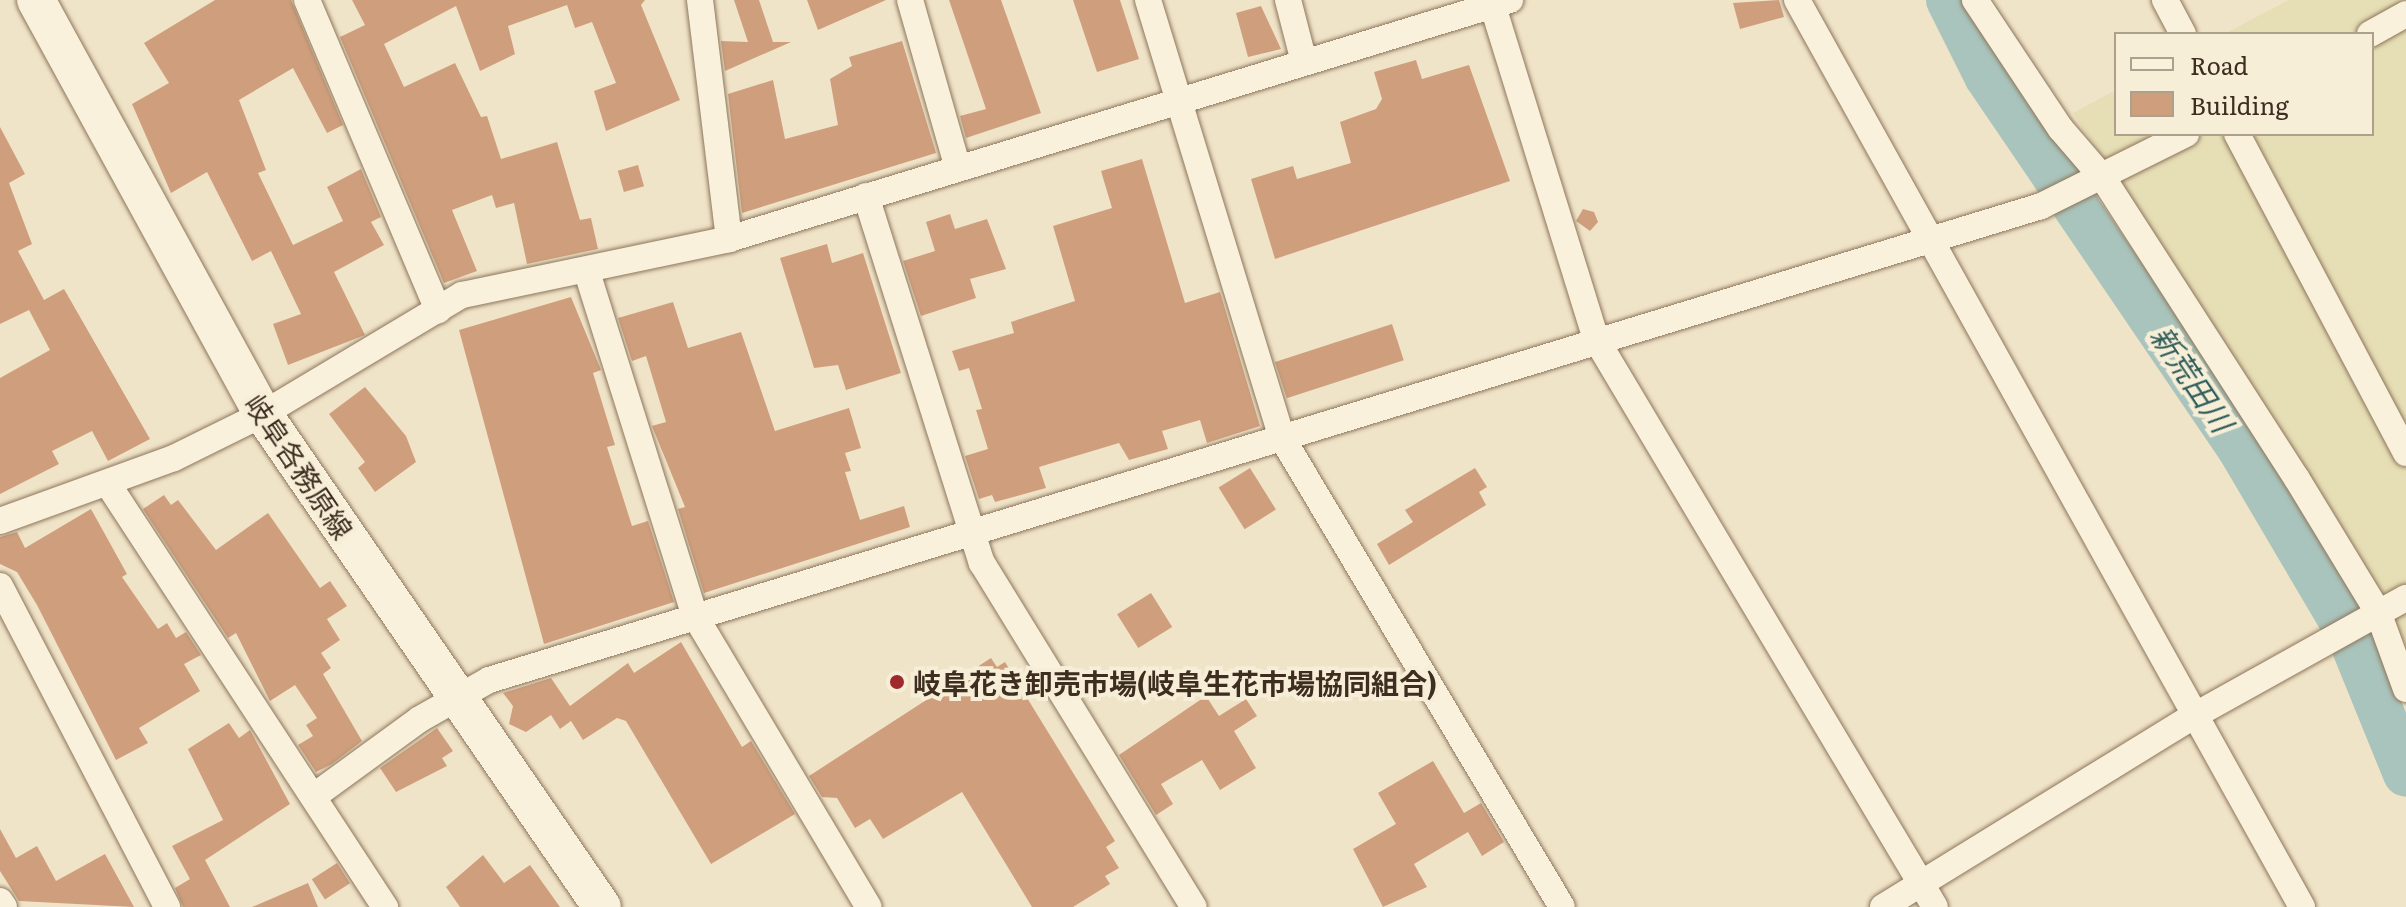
<!DOCTYPE html>
<html>
<head>
<meta charset="utf-8">
<style>
  body { margin:0 }
  #map { position:relative; width:2406px; height:907px; overflow:hidden; background:#f0e4c8; font-family:Literata,"Noto Sans JP",serif }
  div>[style] { position:absolute }
  [style*='--x'] { left:calc(var(--x)*1px); top:calc(var(--y)*1px); width:calc(var(--w)*1px); rotate:calc(var(--a)*1deg) }
  .farmland>* { inset:0; background:#e6deb5 }
  .river>* { height:46px; margin:-23px; padding:0 23px; transform-origin:23px; border-radius:23px; background:#a9c4bc }
  .building>* { inset:0; background:#cf9f7d; transform-origin:0 0 }
  .roads { filter:drop-shadow(0 0 2px #8d765c) drop-shadow(0 0 2px #8d765c) }
  .minor>* { height:26px; margin:-13px; padding:0 13px; transform-origin:13px; border-radius:13px; background:#faf1dc }
  .secondary>* { height:38px; margin:-19px; padding:0 19px; transform-origin:19px; border-radius:19px; background:#faf1dc }
  .dots>* { width:22px; height:22px; translate:-50% -50%; box-sizing:border-box; border:4px solid #f7eed8; border-radius:50% }
  span { translate:-50% -50%; white-space:nowrap; text-align:center; line-height:1.15; -webkit-text-stroke:8px #f7eed8; paint-order:stroke }
  .street-label { font-size:28px; color:#3d2e20 }
  .poi-label { font-size:28px; color:#3d2e20; font-weight:700 }
  .left { translate:0 -50%; text-align:left }
  .water-label { font-size:30px; color:#2f5d5a; font-style:italic }
  .legend { position:absolute; left:2114px; top:32px; width:260px; height:104px; box-sizing:border-box; background:#f7eed8; border:2px solid #ada18e; margin:0; padding:10px 14px; list-style:none; font-size:24px; color:#3d2e20 }
  .legend li { display:flex; align-items:center; gap:16px; height:40px }
  .legend b { width:40px; border:2px solid #ada18e }
</style>
</head>
<body>
<div id="map">
  <div class="farmland">
    <i style="clip-path:polygon(2289px 0,2406px 0,2406px 667px,2291px 451px,2073px 113px,2116px 90px,2116px 134px,2372px 134px,2372px 34px,2224px 34px)"></i>
  </div>
  <div class="river">
    <i style="--x:1949;--y:0;--w:85;--a:63.4"></i>
    <i style="--x:1987;--y:76;--w:450;--a:55.8"></i>
    <i style="--x:2240;--y:448;--w:212;--a:59.5"></i>
    <i style="--x:2348;--y:631;--w:154;--a:67.9"></i>
  </div>
  <div class="building">
    <i style="clip-path:polygon(215px 0,291px 0,343px 125px,327px 133px,293px 68px,239px 100px,266px 170px,258px 173px,293px 245px,343px 221px,327px 187px,361px 169px,381px 217px,371px 222px,384px 245px,334px 272px,365px 335px,288px 365px,273px 324px,301px 314px,271px 251px,252px 261px,207px 172px,171px 193px,132px 104px,169px 83px,144px 43px)"></i>
    <i style="clip-path:polygon(352px 0,645px 0,641px 5px,680px 100px,606px 131px,594px 91px,616px 83px,592px 22px,575px 28px,567px 5px,508px 26px,515px 54px,480px 71px,456px 6px,384px 44px,404px 87px,455px 63px,481px 117px,487px 116px,501px 159px,557px 142px,580px 220px,591px 218px,598px 249px,527px 264px,514px 203px,496px 208px,492px 195px,452px 210px,477px 271px,444px 283px,340px 37px,365px 25px)"></i>
    <i style="clip-path:polygon(734px 0,759px 0,773px 42px,791px 42px,725px 71px,721px 41px,748px 42px)"></i>
    <i style="clip-path:polygon(807px 0,886px 0,818px 30px)"></i>
    <i style="clip-path:polygon(949px 0,1001px 0,1041px 113px,966px 138px,960px 116px,986px 109px)"></i>
    <i style="clip-path:polygon(1073px 0,1120px 0,1139px 59px,1097px 72px)"></i>
    <i style="clip-path:polygon(1779px 0,1784px 17px,1740px 29px,1733px 3px)"></i>
    <i style="clip-path:polygon(1261px 6px,1281px 49px,1248px 57px,1236px 13px)"></i>
    <i style="clip-path:polygon(902px 41px,936px 153px,742px 213px,728px 94px,773px 80px,785px 139px,838px 125px,830px 79px,852px 66px,849px 57px)"></i>
    <i style="clip-path:polygon(1416px 60px,1422px 79px,1469px 65px,1510px 181px,1275px 259px,1251px 179px,1293px 166px,1297px 179px,1351px 163px,1340px 122px,1376px 109px,1382px 99px,1374px 72px)"></i>
    <i style="clip-path:polygon(0 127px,25px 174px,9px 183px,32px 244px,18px 251px,44px 300px,64px 289px,150px 439px,108px 461px,92px 431px,52px 451px,59px 464px,0 494px,0 378px,50px 350px,29px 310px,0 324px)"></i>
    <i style="clip-path:polygon(1142px 159px,1185px 303px,1220px 292px,1260px 426px,1207px 443px,1200px 420px,1162px 431px,1168px 449px,1129px 460px,1119px 443px,1039px 467px,1046px 488px,995px 502px,992px 495px,979px 499px,965px 456px,988px 449px,976px 410px,982px 409px,969px 368px,959px 371px,952px 351px,1014px 333px,1011px 322px,1075px 301px,1053px 226px,1112px 208px,1101px 171px)"></i>
    <i style="left:638px;top:165px;width:22px;height:21px;rotate:74deg"></i>
    <i style="clip-path:polygon(1583px 209px,1594px 212px,1598px 222px,1590px 231px,1576px 221px)"></i>
    <i style="clip-path:polygon(950px 214px,955px 229px,987px 219px,1006px 269px,970px 279px,976px 298px,921px 316px,903px 261px,935px 251px,926px 222px)"></i>
    <i style="clip-path:polygon(827px 244px,832px 263px,863px 253px,901px 373px,846px 390px,838px 365px,814px 368px,780px 258px)"></i>
    <i style="clip-path:polygon(571px 297px,601px 370px,593px 373px,615px 445px,607px 447px,632px 526px,648px 521px,674px 602px,544px 644px,459px 330px)"></i>
    <i style="clip-path:polygon(673px 302px,688px 348px,741px 332px,775px 431px,849px 408px,861px 448px,845px 453px,851px 471px,845px 472px,860px 520px,904px 506px,910px 527px,704px 593px,678px 509px,685px 507px,652px 426px,666px 422px,646px 356px,632px 361px,618px 318px)"></i>
    <i style="left:1392px;top:324px;width:38px;height:123px;rotate:72deg"></i>
    <i style="clip-path:polygon(365px 387px,406px 436px,416px 462px,375px 492px,358px 468px,365px 462px,329px 414px)"></i>
    <i style="left:1250px;top:468px;width:49px;height:37px;rotate:58deg"></i>
    <i style="clip-path:polygon(1475px 468px,1487px 487px,1479px 492px,1486px 505px,1389px 565px,1377px 544px,1413px 522px,1405px 510px)"></i>
    <i style="clip-path:polygon(164px 495px,171px 505px,178px 500px,216px 550px,268px 513px,320px 588px,330px 581px,347px 606px,327px 619px,340px 640px,321px 653px,331px 668px,323px 674px,362px 741px,332px 764px,316px 772px,298px 745px,313px 736px,306px 725px,317px 718px,295px 685px,270px 701px,236px 633px,228px 638px,143px 509px)"></i>
    <i style="clip-path:polygon(91px 509px,127px 574px,122px 577px,158px 629px,167px 623px,176px 638px,186px 632px,201px 655px,184px 664px,200px 691px,139px 728px,148px 743px,116px 760px,37px 605px,17px 572px,0 564px,0 537px,17px 532px,25px 548px)"></i>
    <i style="left:1151px;top:593px;width:40px;height:40px;rotate:58deg"></i>
    <i style="clip-path:polygon(681px 642px,742px 747px,751px 741px,795px 814px,711px 864px,626px 721px,617px 718px,583px 740px,571px 721px,560px 729px,551px 715px,526px 732px,509px 724px,513px 706px,503px 693px,551px 678px,570px 706px,628px 663px,634px 673px)"></i>
    <i style="clip-path:polygon(991px 658px,997px 667px,1005px 662px,1115px 841px,1106px 847px,1119px 868px,1105px 876px,1110px 884px,1073px 907px,1032px 907px,962px 792px,883px 839px,870px 819px,855px 828px,837px 798px,822px 797px,809px 776px)"></i>
    <i style="clip-path:polygon(1206px 696px,1219px 716px,1246px 699px,1257px 716px,1234px 731px,1256px 768px,1220px 790px,1202px 760px,1161px 784px,1173px 804px,1156px 815px,1119px 755px)"></i>
    <i style="clip-path:polygon(229px 723px,239px 738px,250px 730px,290px 804px,205px 860px,230px 907px,183px 907px,175px 888px,190px 879px,172px 846px,223px 820px,188px 749px)"></i>
    <i style="clip-path:polygon(437px 728px,453px 751px,442px 758px,447px 766px,396px 792px,380px 768px)"></i>
    <i style="clip-path:polygon(1433px 761px,1464px 813px,1481px 803px,1504px 842px,1482px 856px,1468px 832px,1414px 864px,1427px 887px,1383px 907px,1353px 849px,1396px 824px,1378px 793px)"></i>
    <i style="clip-path:polygon(0 829px,16px 858px,37px 846px,56px 881px,105px 854px,134px 907px,19px 901px,0 871px)"></i>
    <i style="clip-path:polygon(483px 855px,504px 883px,530px 865px,560px 907px,460px 907px,446px 887px)"></i>
    <i style="left:337px;top:863px;width:24px;height:30px;rotate:57deg"></i>
    <i style="clip-path:polygon(308px 883px,318px 907px,252px 907px)"></i>
  </div>
  <div class="roads">
    <div class="minor">
      <i style="--x:307;--y:0;--w:337;--a:67.1"></i>
      <i style="--x:700;--y:0;--w:241;--a:83.1"></i>
      <i style="--x:910;--y:0;--w:175;--a:74.1"></i>
      <i style="--x:1148;--y:0;--w:456;--a:73"></i>
      <i style="--x:1281;--y:436;--w:548;--a:59.18"></i>
      <i style="--x:1288;--y:0;--w:64;--a:75.5"></i>
      <i style="--x:1491;--y:0;--w:355;--a:72.8"></i>
      <i style="--x:1596;--y:339;--w:661;--a:59.17"></i>
      <i style="--x:1797;--y:0;--w:1038;--a:60.89"></i>
      <i style="--x:1975;--y:0;--w:154;--a:56.4"></i>
      <i style="--x:2060;--y:128;--w:66;--a:49.3"></i>
      <i style="--x:2103;--y:178;--w:358;--a:57.2"></i>
      <i style="--x:2297;--y:479;--w:156;--a:58.7"></i>
      <i style="--x:2378;--y:612;--w:82;--a:70"></i>
      <i style="--x:2165;--y:0;--w:38;--a:62"></i>
      <i style="--x:2370;--y:34;--w:41;--a:-29.1"></i>
      <i style="--x:2237;--y:134;--w:361;--a:62.1"></i>
      <i style="--x:866;--y:196;--w:385;--a:72.5"></i>
      <i style="--x:982;--y:563;--w:404;--a:58.4"></i>
      <i style="--x:587;--y:272;--w:358;--a:72.6"></i>
      <i style="--x:694;--y:614;--w:341;--a:59.2"></i>
      <i style="--x:108;--y:484;--w:506;--a:56.78"></i>
      <i style="--x:0;--y:521;--w:185;--a:-19.9"></i>
      <i style="--x:174;--y:458;--w:99;--a:-26.3"></i>
      <i style="--x:263;--y:414;--w:232;--a:-30.9"></i>
      <i style="--x:462;--y:295;--w:273;--a:-11.8"></i>
      <i style="--x:729;--y:239;--w:817;--a:-17.02"></i>
      <i style="--x:0;--y:586;--w:362;--a:62.5"></i>
      <i style="--x:317;--y:794;--w:127;--a:-36.1"></i>
      <i style="--x:420;--y:719;--w:79;--a:-29.5"></i>
      <i style="--x:489;--y:680;--w:1623;--a:-16.98"></i>
      <i style="--x:2041;--y:206;--w:162;--a:-26.4"></i>
      <i style="--x:0;--y:901;--w:7;--a:56"></i>
      <i style="--x:1883;--y:907;--w:361;--a:-31.6"></i>
      <i style="--x:2190;--y:718;--w:247;--a:-29.1"></i>
    </div>
    <div class="secondary">
      <i style="--x:36;--y:0;--w:472;--a:61.3"></i>
      <i style="--x:263;--y:414;--w:598;--a:55.49"></i>
    </div>
  </div>
  <div class="dots">
    <i style="left:897px;top:682px;background:#9e2a2b"></i>
  </div>
  <div class="street-label">
    <span style="left:300px;top:466px;rotate:56deg">岐阜各務原線</span>
  </div>
  <div class="poi-label">
    <span class="left" style="left:913px;top:682px">岐阜花き卸売市場(岐阜生花市場協同組合)</span>
  </div>
  <div class="water-label">
    <span style="left:2193px;top:378px;rotate:56deg">新荒田川</span>
  </div>
  <ul class="legend">
  <li><b style="height:10px;background:#faf1dc"></b>Road</li>
  <li><b style="height:22px;background:#cf9f7d"></b>Building</li>
  </ul>
</div>
</body>
</html>
